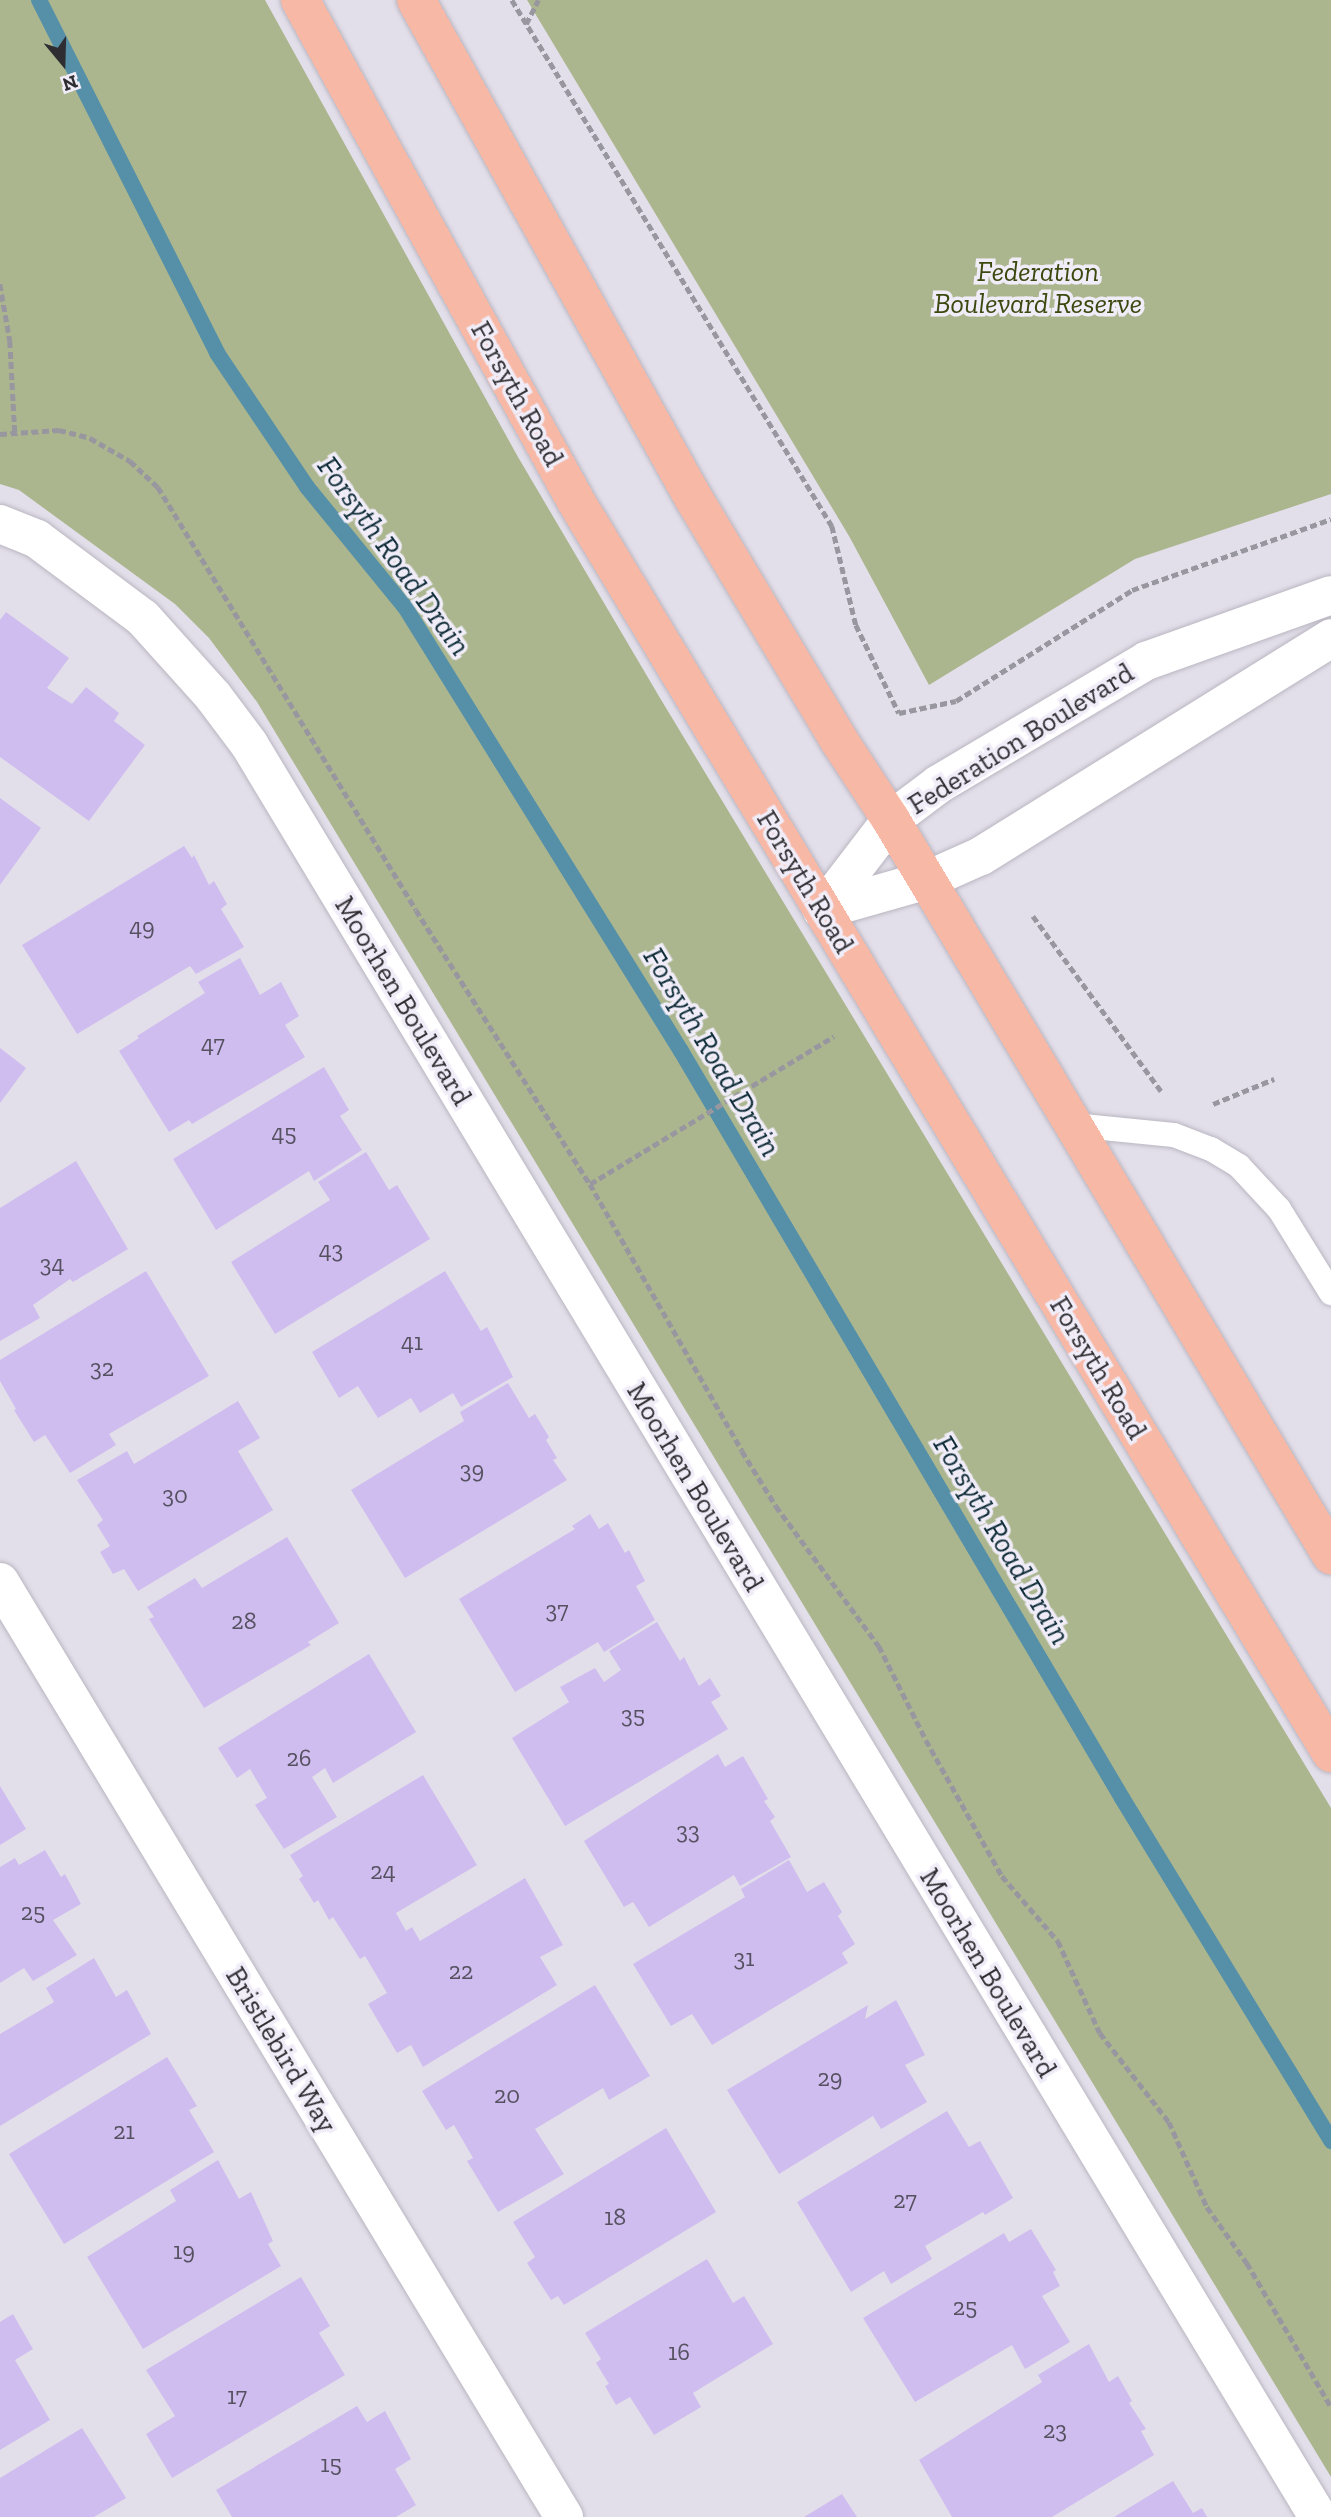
<!DOCTYPE html>
<html>
<head>
<meta charset="utf-8">
<style>
  body { margin:0 }
  #map { position:relative; width:1331px; height:2517px; overflow:hidden; background:#e3dfea; font-family:"Zilla Slab",serif }
  div>[style] { position:absolute }
  [style*='--x'] { left:calc(var(--x)*1px); top:calc(var(--y)*1px); width:calc(var(--w)*1px); rotate:calc(var(--a)*1deg) }
  .green>* { inset:0; background:#abb68f }
  .stream>* { height:16px; margin:-8px; padding:0 8px; transform-origin:8px; border-radius:8px; background:#5590a8 }
  .building>* { inset:0; background:#cfbdef }
  .path>* { height:4.5px; margin-top:-2.25px; transform-origin:0; background:repeating-linear-gradient(90deg,#98969e 0 7px,transparent 0 10.5px) }
  .roads { filter:drop-shadow(0 0 2px #bab6c1) drop-shadow(0 0 2px #bab6c1) }
  .service>* { height:24px; margin:-12px; padding:0 12px; transform-origin:12px; border-radius:12px; background:#fff }
  .minor>* { height:38px; margin:-19px; padding:0 19px; transform-origin:19px; border-radius:19px; background:#fff }
  .trunk>* { height:38px; margin:-19px; padding:0 19px; transform-origin:19px; border-radius:19px; background:#f8b8a6 }
  span { translate:-50% -50%; white-space:nowrap; text-align:center; line-height:1.15; -webkit-text-stroke:7px #f0ecf8; paint-order:stroke }
  .number-label { font-size:24px; color:#565160 }
  .number-label span { -webkit-text-stroke-width:0 }
  .park-label { font-size:28px; color:#3c490e; font-style:italic }
  .street-label { font-size:28px; color:#2e2d31 }
  .water-label { font-size:30px; color:#102e39; font-style:italic }
  .north { position:absolute; left:28px; top:28px; width:70px; height:70px; -webkit-text-stroke:5px #f0ecf8; paint-order:stroke; rotate:161deg; font-size:19px; font-weight:700; line-height:28px; text-align:center; color:#2e2d31 }
  .north::after { content:''; display:block; margin:auto; width:24px; height:32px; background:#2e2d31; clip-path:polygon(50% 0,100% 100%,50% 72%,0 100%) }
</style>
</head>
<body>
<div id="map">
  <div class="green">
    <i style="clip-path:polygon(0 0,265px 0,518px 457px,660px 698px,1331px 1808px,1331px 2477px,257px 702px,209px 638px,175px 604px,19px 490px,0 484px)"></i>
    <i style="clip-path:polygon(527px 0,1331px 0,1331px 494px,1135px 559px,929px 685px,849px 536px)"></i>
  </div>
  <div class="stream">
    <i style="--x:39;--y:0;--w:395;--a:63.2"></i>
    <i style="--x:217;--y:353;--w:161;--a:56.1"></i>
    <i style="--x:307;--y:487;--w:155;--a:50.8"></i>
    <i style="--x:405;--y:607;--w:523;--a:58.13"></i>
    <i style="--x:681;--y:1051;--w:867;--a:59.44"></i>
    <i style="--x:1122;--y:1798;--w:402;--a:58.6"></i>
  </div>
  <div class="building">
    <i style="clip-path:polygon(6px 612px,69px 658px,47px 688px,72px 704px,86px 687px,119px 713px,114px 721px,145px 745px,89px 821px,0 757px,0 620px)"></i>
    <i style="clip-path:polygon(0 798px,41px 828px,0 885px)"></i>
    <i style="clip-path:polygon(184px 846px,192px 858px,194px 855px,209px 885px,214px 881px,227px 904px,221px 909px,244px 947px,196px 974px,190px 966px,77px 1034px,22px 945px)"></i>
    <i style="clip-path:polygon(240px 958px,260px 995px,281px 982px,299px 1016px,285px 1025px,305px 1057px,192px 1124px,189px 1120px,169px 1132px,119px 1051px,139px 1038px,137px 1036px,205px 993px,198px 982px)"></i>
    <i style="clip-path:polygon(0 1048px,26px 1068px,0 1103px)"></i>
    <i style="clip-path:polygon(324px 1067px,349px 1110px,340px 1116px,362px 1150px,314px 1181px,309px 1171px,216px 1230px,173px 1159px)"></i>
    <i style="clip-path:polygon(366px 1152px,389px 1190px,397px 1185px,430px 1239px,275px 1334px,231px 1262px,330px 1200px,318px 1182px)"></i>
    <i style="clip-path:polygon(76px 1161px,128px 1249px,73px 1282px,70px 1279px,33px 1305px,40px 1318px,0 1341px,0 1208px)"></i>
    <i style="clip-path:polygon(146px 1271px,209px 1376px,109px 1434px,116px 1445px,70px 1473px,45px 1435px,34px 1442px,14px 1410px,16px 1409px,0 1381px,0 1360px)"></i>
    <i style="clip-path:polygon(445px 1271px,481px 1331px,487px 1327px,513px 1377px,461px 1407px,453px 1393px,420px 1413px,411px 1398px,378px 1418px,358px 1386px,339px 1398px,312px 1352px)"></i>
    <i style="clip-path:polygon(508px 1383px,529px 1418px,535px 1414px,549px 1437px,546px 1440px,557px 1458px,553px 1460px,567px 1480px,405px 1578px,351px 1490px,464px 1421px,460px 1412px)"></i>
    <i style="clip-path:polygon(238px 1401px,260px 1438px,238px 1451px,273px 1510px,138px 1591px,124px 1569px,113px 1574px,100px 1552px,110px 1546px,97px 1525px,103px 1520px,77px 1480px,127px 1451px,134px 1464px)"></i>
    <i style="clip-path:polygon(590px 1514px,599px 1529px,608px 1523px,625px 1553px,629px 1550px,645px 1581px,636px 1586px,655px 1620px,604px 1652px,598px 1642px,515px 1692px,459px 1599px,575px 1529px,572px 1526px)"></i>
    <i style="clip-path:polygon(287px 1537px,339px 1623px,308px 1642px,311px 1645px,204px 1708px,149px 1619px,154px 1617px,147px 1607px,195px 1578px,202px 1588px)"></i>
    <i style="clip-path:polygon(657px 1622px,680px 1661px,684px 1657px,699px 1686px,710px 1678px,721px 1696px,711px 1702px,728px 1729px,565px 1826px,512px 1738px,569px 1702px,560px 1687px,595px 1668px,604px 1682px,621px 1670px,609px 1651px)"></i>
    <i style="clip-path:polygon(369px 1654px,416px 1732px,333px 1783px,325px 1768px,312px 1777px,337px 1817px,284px 1849px,255px 1805px,267px 1798px,250px 1769px,237px 1778px,218px 1748px)"></i>
    <i style="clip-path:polygon(718px 1754px,725px 1767px,743px 1756px,768px 1799px,764px 1801px,775px 1817px,770px 1821px,791px 1857px,740px 1886px,734px 1875px,649px 1927px,633px 1902px,624px 1907px,584px 1841px)"></i>
    <i style="clip-path:polygon(423px 1775px,477px 1865px,396px 1913px,406px 1931px,412px 1927px,420px 1941px,525px 1878px,563px 1945px,540px 1957px,557px 1985px,423px 2067px,411px 2045px,397px 2053px,368px 2004px,387px 1993px,365px 1956px,360px 1959px,333px 1917px,329px 1920px,318px 1900px,314px 1903px,299px 1879px,303px 1876px,290px 1855px)"></i>
    <i style="clip-path:polygon(0 1786px,26px 1829px,0 1845px)"></i>
    <i style="clip-path:polygon(45px 1850px,61px 1877px,65px 1874px,81px 1904px,53px 1920px,77px 1955px,33px 1981px,24px 1968px,0 1983px,0 1867px,15px 1858px,19px 1865px)"></i>
    <i style="clip-path:polygon(789px 1860px,807px 1892px,824px 1882px,842px 1912px,838px 1916px,855px 1944px,842px 1953px,848px 1963px,712px 2045px,692px 2014px,671px 2026px,633px 1964px,745px 1897px,741px 1889px)"></i>
    <i style="clip-path:polygon(94px 1958px,116px 1997px,127px 1990px,151px 2034px,0 2126px,0 2034px,54px 2002px,46px 1988px)"></i>
    <i style="clip-path:polygon(595px 1985px,650px 2076px,609px 2100px,603px 2088px,535px 2129px,564px 2174px,498px 2212px,467px 2161px,473px 2158px,454px 2125px,446px 2130px,422px 2091px)"></i>
    <i style="clip-path:polygon(896px 2000px,925px 2055px,905px 2065px,927px 2102px,881px 2129px,873px 2116px,779px 2174px,727px 2090px,868px 2005px,865px 2019px)"></i>
    <i style="clip-path:polygon(167px 2057px,197px 2106px,189px 2110px,214px 2152px,64px 2244px,9px 2154px)"></i>
    <i style="clip-path:polygon(947px 2111px,969px 2147px,980px 2141px,1013px 2198px,985px 2215px,983px 2212px,925px 2246px,932px 2259px,891px 2284px,884px 2271px,851px 2292px,797px 2202px)"></i>
    <i style="clip-path:polygon(666px 2128px,716px 2212px,564px 2305px,558px 2296px,551px 2300px,527px 2263px,535px 2257px,513px 2222px)"></i>
    <i style="clip-path:polygon(218px 2160px,239px 2199px,251px 2192px,273px 2241px,268px 2244px,281px 2266px,143px 2349px,87px 2257px,176px 2201px,170px 2190px)"></i>
    <i style="clip-path:polygon(1031px 2229px,1056px 2270px,1053px 2272px,1060px 2286px,1042px 2296px,1070px 2342px,1025px 2369px,1012px 2345px,915px 2402px,863px 2318px,1004px 2233px,1009px 2242px)"></i>
    <i style="clip-path:polygon(707px 2259px,733px 2303px,744px 2296px,773px 2344px,693px 2393px,701px 2407px,654px 2435px,630px 2397px,616px 2405px,605px 2386px,609px 2384px,596px 2363px,601px 2359px,585px 2333px)"></i>
    <i style="clip-path:polygon(301px 2277px,330px 2326px,319px 2333px,345px 2375px,172px 2478px,146px 2434px,175px 2416px,146px 2370px)"></i>
    <i style="clip-path:polygon(13px 2314px,33px 2349px,15px 2360px,50px 2420px,0 2450px,0 2322px)"></i>
    <i style="clip-path:polygon(1089px 2344px,1109px 2382px,1118px 2376px,1132px 2401px,1129px 2403px,1146px 2429px,1141px 2431px,1154px 2455px,1052px 2517px,952px 2517px,919px 2460px,1042px 2382px,1038px 2375px)"></i>
    <i style="clip-path:polygon(357px 2406px,367px 2422px,385px 2411px,411px 2459px,395px 2469px,416px 2505px,396px 2517px,232px 2517px,216px 2490px)"></i>
    <i style="clip-path:polygon(82px 2428px,126px 2498px,94px 2517px,0 2517px,0 2478px)"></i>
    <i style="clip-path:polygon(1173px 2481px,1193px 2513px,1202px 2508px,1207px 2517px,1114px 2517px)"></i>
    <i style="clip-path:polygon(842px 2494px,857px 2517px,804px 2517px)"></i>
  </div>
  <div class="path">
    <i style="--x:512;--y:0;--w:616;--a:58.69"></i>
    <i style="--x:832;--y:526;--w:102;--a:76.4"></i>
    <i style="--x:856;--y:625;--w:98;--a:64"></i>
    <i style="--x:899;--y:713;--w:58;--a:-11.9"></i>
    <i style="--x:956;--y:701;--w:208;--a:-32.2"></i>
    <i style="--x:1132;--y:590;--w:211;--a:-19.6"></i>
    <i style="--x:526;--y:24;--w:27;--a:-63"></i>
    <i style="--x:0;--y:284;--w:58;--a:80"></i>
    <i style="--x:10;--y:341;--w:91;--a:86.9"></i>
    <i style="--x:0;--y:434;--w:59;--a:-3.9"></i>
    <i style="--x:59;--y:430;--w:32;--a:14"></i>
    <i style="--x:90;--y:438;--w:46;--a:29.9"></i>
    <i style="--x:130;--y:461;--w:38;--a:43"></i>
    <i style="--x:158;--y:487;--w:495;--a:58.6"></i>
    <i style="--x:416;--y:910;--w:325;--a:57.6"></i>
    <i style="--x:590;--y:1184;--w:307;--a:60.3"></i>
    <i style="--x:742;--y:1451;--w:65;--a:58.3"></i>
    <i style="--x:776;--y:1506;--w:174;--a:53.7"></i>
    <i style="--x:879;--y:1646;--w:105;--a:63.4"></i>
    <i style="--x:926;--y:1740;--w:156;--a:60.8"></i>
    <i style="--x:1002;--y:1876;--w:86;--a:49.3"></i>
    <i style="--x:1058;--y:1941;--w:101;--a:65.5"></i>
    <i style="--x:1100;--y:2033;--w:113;--a:52.2"></i>
    <i style="--x:1169;--y:2122;--w:93;--a:65.9"></i>
    <i style="--x:1207;--y:2207;--w:69;--a:54.5"></i>
    <i style="--x:1247;--y:2263;--w:167;--a:59.7"></i>
    <i style="--x:1033;--y:916;--w:217;--a:53.8"></i>
    <i style="--x:1213;--y:1104;--w:66;--a:-22.3"></i>
    <i style="--x:590;--y:1184;--w:285;--a:-31.2"></i>
  </div>
  <div class="roads">
    <div class="service">
      <i style="--x:1073;--y:1125;--w:101;--a:5.7"></i>
      <i style="--x:1174;--y:1135;--w:40;--a:21"></i>
      <i style="--x:1211;--y:1149;--w:33;--a:31"></i>
      <i style="--x:1239;--y:1166;--w:59;--a:47.1"></i>
      <i style="--x:1279;--y:1209;--w:99;--a:58.2"></i>
    </div>
    <div class="minor">
      <i style="--x:0;--y:524;--w:40;--a:22"></i>
      <i style="--x:37;--y:539;--w:132;--a:36.7"></i>
      <i style="--x:143;--y:618;--w:105;--a:48.1"></i>
      <i style="--x:213;--y:696;--w:60;--a:53.1"></i>
      <i style="--x:249;--y:744;--w:2070;--a:58.91"></i>
      <i style="--x:822;--y:910;--w:113;--a:-52.5"></i>
      <i style="--x:891;--y:820;--w:60;--a:-36.9"></i>
      <i style="--x:939;--y:784;--w:241;--a:-30.7"></i>
      <i style="--x:1146;--y:661;--w:196;--a:-19.6"></i>
      <i style="--x:822;--y:910;--w:109;--a:-15.9"></i>
      <i style="--x:927;--y:880;--w:59;--a:-24"></i>
      <i style="--x:981;--y:856;--w:412;--a:-31.9"></i>
      <i style="--x:0;--y:1582;--w:1092;--a:58.9"></i>
    </div>
    <div class="trunk">
      <i style="--x:300;--y:0;--w:574;--a:61.16"></i>
      <i style="--x:577;--y:503;--w:1460;--a:58.9"></i>
      <i style="--x:416;--y:0;--w:571;--a:60.88"></i>
      <i style="--x:694;--y:499;--w:283;--a:59"></i>
      <i style="--x:840;--y:742;--w:93;--a:56.8"></i>
      <i style="--x:891;--y:820;--w:857;--a:59.09"></i>
    </div>
  </div>
  <div class="number-label">
    <span style="left:142px;top:927px">49</span>
    <span style="left:213px;top:1044px">47</span>
    <span style="left:284px;top:1133px">45</span>
    <span style="left:331px;top:1250px">43</span>
    <span style="left:52px;top:1264px">34</span>
    <span style="left:412px;top:1342px">41</span>
    <span style="left:102px;top:1368px">32</span>
    <span style="left:472px;top:1470px">39</span>
    <span style="left:175px;top:1495px">30</span>
    <span style="left:557px;top:1610px">37</span>
    <span style="left:244px;top:1621px">28</span>
    <span style="left:633px;top:1715px">35</span>
    <span style="left:299px;top:1758px">26</span>
    <span style="left:688px;top:1831px">33</span>
    <span style="left:383px;top:1871px">24</span>
    <span style="left:33px;top:1912px">25</span>
    <span style="left:744px;top:1958px">31</span>
    <span style="left:461px;top:1971px">22</span>
    <span style="left:830px;top:2078px">29</span>
    <span style="left:507px;top:2095px">20</span>
    <span style="left:124px;top:2131px">21</span>
    <span style="left:905px;top:2200px">27</span>
    <span style="left:615px;top:2217px">18</span>
    <span style="left:184px;top:2251px">19</span>
    <span style="left:965px;top:2307px">25</span>
    <span style="left:679px;top:2352px">16</span>
    <span style="left:237px;top:2396px">17</span>
    <span style="left:1055px;top:2430px">23</span>
    <span style="left:331px;top:2464px">15</span>
  </div>
  <div class="park-label">
    <span style="left:1038px;top:288px">Federation<br>Boulevard Reserve</span>
  </div>
  <div class="street-label">
    <span style="left:517px;top:394px;rotate:61deg">Forsyth Road</span>
    <span style="left:1021px;top:739px;rotate:-32deg">Federation Boulevard</span>
    <span style="left:805px;top:882px;rotate:59deg">Forsyth Road</span>
    <span style="left:403px;top:1001px;rotate:59deg">Moorhen Boulevard</span>
    <span style="left:1098px;top:1368px;rotate:59deg">Forsyth Road</span>
    <span style="left:695px;top:1487px;rotate:59deg">Moorhen Boulevard</span>
    <span style="left:988px;top:1973px;rotate:59deg">Moorhen Boulevard</span>
    <span style="left:281px;top:2050px;rotate:59deg">Bristlebird Way</span>
  </div>
  <div class="water-label">
    <span style="left:394px;top:556px;rotate:54deg">Forsyth Road Drain</span>
    <span style="left:712px;top:1052px;rotate:59deg">Forsyth Road Drain</span>
    <span style="left:1002px;top:1540px;rotate:59deg">Forsyth Road Drain</span>
  </div>
  <div class="north">N</div>
</div>
</body>
</html>
